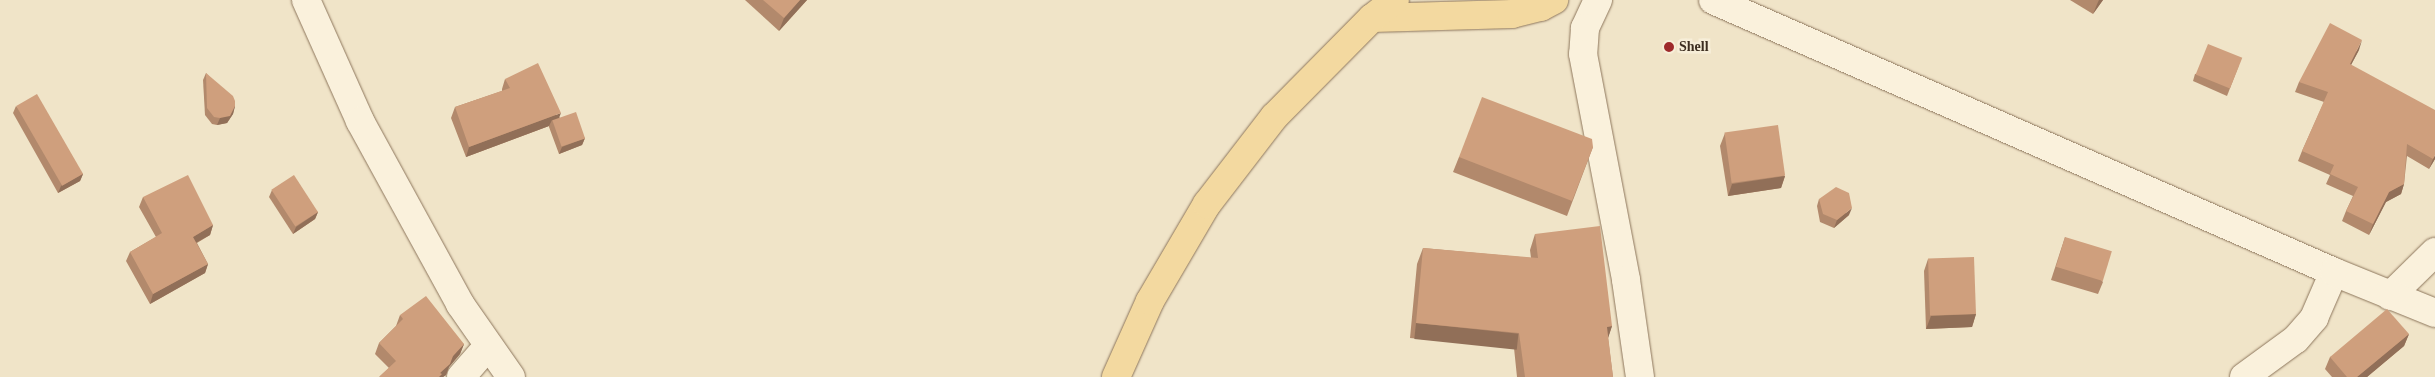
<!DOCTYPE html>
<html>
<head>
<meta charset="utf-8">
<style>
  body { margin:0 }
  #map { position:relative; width:2435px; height:377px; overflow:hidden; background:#f0e4c8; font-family:Georgia,serif }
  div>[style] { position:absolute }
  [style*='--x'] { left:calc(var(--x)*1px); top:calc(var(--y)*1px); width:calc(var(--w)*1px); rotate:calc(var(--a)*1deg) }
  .roads { filter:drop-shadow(0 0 1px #8d765c) drop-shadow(0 0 1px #8d765c) }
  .minor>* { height:28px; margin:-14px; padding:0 14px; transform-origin:14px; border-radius:14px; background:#faf1dc }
  .tertiary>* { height:28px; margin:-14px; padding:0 14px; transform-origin:14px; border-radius:14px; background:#faf1dc }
  .primary>* { height:28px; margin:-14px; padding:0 14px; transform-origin:14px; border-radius:14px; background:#f3d9a0 }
  .wall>* { inset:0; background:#b2896c }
  .shaded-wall>* { inset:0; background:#916f58; transform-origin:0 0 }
  .building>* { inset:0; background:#cf9f7d; transform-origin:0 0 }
  .dots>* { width:14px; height:14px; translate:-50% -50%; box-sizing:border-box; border:2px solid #f7eed8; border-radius:50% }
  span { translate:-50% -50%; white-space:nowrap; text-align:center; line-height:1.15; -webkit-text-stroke:5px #f7eed8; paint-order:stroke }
  .poi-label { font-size:14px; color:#3d2e20; font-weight:700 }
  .left { translate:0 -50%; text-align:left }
</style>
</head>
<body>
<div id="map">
  <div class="roads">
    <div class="minor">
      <i style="--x:306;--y:0;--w:133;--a:65.9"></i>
      <i style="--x:360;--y:121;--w:209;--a:61.3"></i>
      <i style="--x:460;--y:304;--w:89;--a:55.1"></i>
      <i style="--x:2390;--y:296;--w:63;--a:-44.4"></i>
      <i style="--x:461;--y:377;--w:41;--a:-48.9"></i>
      <i style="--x:2244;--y:377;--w:64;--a:-36.2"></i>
      <i style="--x:2296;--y:339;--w:28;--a:-49"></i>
      <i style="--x:2314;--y:318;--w:50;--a:-66.5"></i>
    </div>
    <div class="tertiary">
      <i style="--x:1598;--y:0;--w:31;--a:115"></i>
      <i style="--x:1585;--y:28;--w:26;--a:94"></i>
      <i style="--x:1583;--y:54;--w:230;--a:79.2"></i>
      <i style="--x:1626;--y:280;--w:98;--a:81.8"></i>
      <i style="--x:1713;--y:0;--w:678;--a:23.65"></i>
      <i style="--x:2334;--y:272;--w:109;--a:22.1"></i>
    </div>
    <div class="primary">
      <i style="--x:1372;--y:18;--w:140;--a:-1.6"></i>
      <i style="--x:1512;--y:14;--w:30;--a:-14"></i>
      <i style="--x:1541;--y:7;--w:15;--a:-28"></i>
      <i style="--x:1116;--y:377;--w:83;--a:-65.9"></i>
      <i style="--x:1150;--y:301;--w:113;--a:-59.6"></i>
      <i style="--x:1207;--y:204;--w:110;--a:-52.4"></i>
      <i style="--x:1274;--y:117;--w:139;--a:-45.3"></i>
      <i style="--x:1372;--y:18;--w:29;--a:-38"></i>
    </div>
  </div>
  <div class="wall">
    <i style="clip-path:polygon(745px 0,807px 0,779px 31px)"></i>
    <i style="clip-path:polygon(2070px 0,2103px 0,2093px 14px)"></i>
    <i style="clip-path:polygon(2359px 50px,2351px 65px,2435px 159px,2429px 169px,2407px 156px,2404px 184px,2401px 194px,2386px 202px,2369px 235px,2342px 221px,2346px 211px,2353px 196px,2326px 184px,2330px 175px,2298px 161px,2302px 151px,2324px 102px,2295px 92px,2299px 82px)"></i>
    <i style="clip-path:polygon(2239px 65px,2227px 96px,2193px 81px,2195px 74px)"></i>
    <i style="clip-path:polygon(206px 73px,235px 106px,233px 114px,227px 123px,217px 125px,212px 124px,205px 115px,203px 80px)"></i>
    <i style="clip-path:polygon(505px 79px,559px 117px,585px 138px,582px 145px,559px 154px,549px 127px,549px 126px,466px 157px,451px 118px,455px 107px,502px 91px,502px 89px)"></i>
    <i style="clip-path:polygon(16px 106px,83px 174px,80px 181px,58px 193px,13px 113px)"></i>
    <i style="clip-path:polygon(1725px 133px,1785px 176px,1781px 188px,1728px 196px,1720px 146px)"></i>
    <i style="clip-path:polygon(1593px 147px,1567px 216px,1453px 172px,1459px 157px)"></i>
    <i style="clip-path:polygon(272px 190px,318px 212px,315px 219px,293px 234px,269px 197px)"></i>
    <i style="clip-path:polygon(143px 197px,213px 225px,210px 235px,197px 243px,208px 264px,205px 273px,150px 304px,126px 261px,130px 252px,156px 237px,139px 207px)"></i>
    <i style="clip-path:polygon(1819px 199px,1849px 215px,1834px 228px,1820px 222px,1817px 206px)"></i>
    <i style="clip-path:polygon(1535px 234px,1612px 326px,1608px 338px,1613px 377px,1517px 377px,1514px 348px,1410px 338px,1417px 264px,1423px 248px,1531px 258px,1530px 250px)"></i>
    <i style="clip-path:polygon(2065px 237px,2103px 282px,2098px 294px,2051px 280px)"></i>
    <i style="clip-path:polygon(1928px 259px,1976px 314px,1972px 327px,1926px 329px,1924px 271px)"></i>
    <i style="clip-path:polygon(400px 315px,464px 344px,460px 354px,449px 367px,446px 375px,443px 377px,379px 377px,389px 368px,375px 354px,379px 343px,396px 326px)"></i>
    <i style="clip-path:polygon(2409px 334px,2404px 346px,2367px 377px,2332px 377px,2325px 369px,2330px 357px)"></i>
  </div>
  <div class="shaded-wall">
    <i style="clip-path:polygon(800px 0,807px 0,779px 31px,784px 18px)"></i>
    <i style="clip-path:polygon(2099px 0,2103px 0,2093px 14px,2098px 2px)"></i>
    <i style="clip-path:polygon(2362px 40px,2359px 50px,2346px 74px,2350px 64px)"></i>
    <i style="clip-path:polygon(235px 106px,233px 114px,227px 123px,217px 125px,220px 118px)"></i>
    <i style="clip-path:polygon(561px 113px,557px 123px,552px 120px,549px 126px,466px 157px,469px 147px)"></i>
    <i style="clip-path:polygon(585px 138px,582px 145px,559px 154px,562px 147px)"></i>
    <i style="clip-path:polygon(2435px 155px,2435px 159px,2429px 169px,2433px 159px)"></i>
    <i style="clip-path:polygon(83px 174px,80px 181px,58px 193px,61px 186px)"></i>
    <i style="clip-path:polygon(1785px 176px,1781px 188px,1728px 196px,1732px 184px)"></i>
    <i style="clip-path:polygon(2404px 184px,2401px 194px,2386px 202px,2369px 235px,2373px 224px,2389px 192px)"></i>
    <i style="clip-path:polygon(1852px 208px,1849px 215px,1834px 228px,1837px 220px)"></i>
    <i style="clip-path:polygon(318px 212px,315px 219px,293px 234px,296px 227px)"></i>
    <i style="clip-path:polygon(213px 225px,210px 235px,190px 246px,193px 237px)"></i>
    <i style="clip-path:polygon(208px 264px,205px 273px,150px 304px,153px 294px)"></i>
    <i style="clip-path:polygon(1976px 314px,1972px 327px,1926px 329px,1931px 316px)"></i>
    <i style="left:1416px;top:323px;width:103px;height:16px;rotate:6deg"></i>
    <i style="clip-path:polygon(1612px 326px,1607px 341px,1607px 327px)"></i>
    <i style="clip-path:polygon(2409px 334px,2404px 346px,2367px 377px,2357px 377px)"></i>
    <i style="clip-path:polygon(464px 344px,460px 354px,449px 367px,446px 375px,443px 377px,439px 377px,440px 373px,453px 356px)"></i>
  </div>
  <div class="building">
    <i style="clip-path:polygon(763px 0,800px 0,784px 18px)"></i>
    <i style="clip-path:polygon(2330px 23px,2362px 40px,2350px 64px,2435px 110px,2435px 155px,2433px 159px,2407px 144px,2404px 184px,2389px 192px,2373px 224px,2346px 211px,2358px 187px,2330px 174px,2334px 165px,2302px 151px,2328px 92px,2299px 82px)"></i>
    <i style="left:2208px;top:44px;width:37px;height:33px;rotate:22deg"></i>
    <i style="clip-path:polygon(538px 63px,561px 113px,469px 147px,455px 107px,510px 88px,505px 79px)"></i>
    <i style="clip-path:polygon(206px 73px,233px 96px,235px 101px,235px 106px,230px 116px,220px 118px,214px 117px,207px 108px)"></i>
    <i style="left:37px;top:94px;width:92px;height:24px;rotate:60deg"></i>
    <i style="clip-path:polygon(1482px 97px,1592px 139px,1593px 147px,1572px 201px,1459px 157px)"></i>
    <i style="left:576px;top:112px;width:28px;height:25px;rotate:71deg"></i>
    <i style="left:1778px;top:125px;width:51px;height:54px;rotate:82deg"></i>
    <i style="clip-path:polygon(188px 175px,213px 225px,193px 237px,208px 264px,153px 294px,130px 252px,162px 233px,143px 197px)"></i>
    <i style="left:294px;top:175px;width:44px;height:27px;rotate:57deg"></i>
    <i style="clip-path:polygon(1836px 187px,1849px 193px,1852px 208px,1837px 220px,1823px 214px,1819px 199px)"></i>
    <i style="clip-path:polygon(1600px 226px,1612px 326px,1607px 327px,1613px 377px,1525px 377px,1519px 333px,1416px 323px,1423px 248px,1538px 258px,1535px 234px)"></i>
    <i style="left:2065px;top:237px;width:49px;height:31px;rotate:17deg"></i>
    <i style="left:1974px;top:257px;width:57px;height:46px;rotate:88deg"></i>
    <i style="clip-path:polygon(426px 296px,464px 344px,453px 356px,450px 364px,440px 373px,442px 374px,439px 377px,380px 377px,380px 376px,396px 361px,379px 343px,403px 319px,400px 315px)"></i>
    <i style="clip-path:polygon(2387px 309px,2409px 334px,2357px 377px,2347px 377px,2330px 357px)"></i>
  </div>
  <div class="dots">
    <i style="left:1669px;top:47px;background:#9e2a2b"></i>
  </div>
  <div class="poi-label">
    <span class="left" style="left:1679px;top:47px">Shell</span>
  </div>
</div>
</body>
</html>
